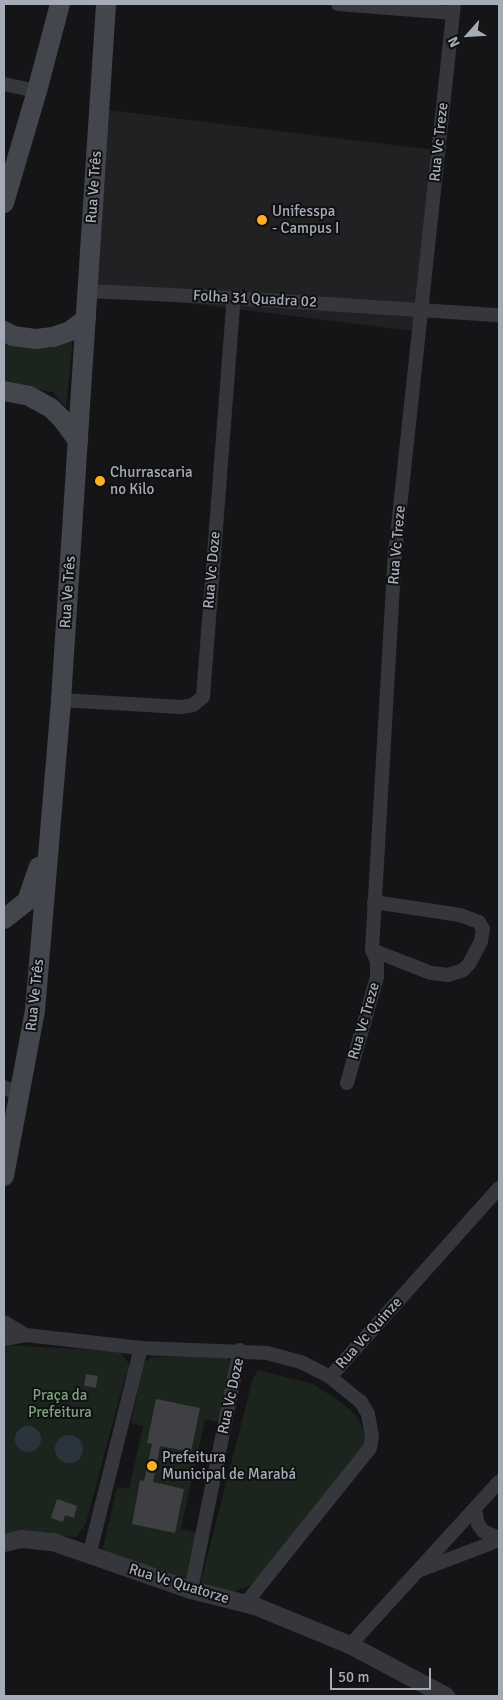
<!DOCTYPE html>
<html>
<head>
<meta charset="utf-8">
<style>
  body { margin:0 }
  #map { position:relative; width:503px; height:1700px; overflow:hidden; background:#151517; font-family:Signika,sans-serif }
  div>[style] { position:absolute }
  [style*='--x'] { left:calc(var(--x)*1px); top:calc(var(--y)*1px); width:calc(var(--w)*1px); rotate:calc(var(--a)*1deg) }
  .built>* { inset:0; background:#212124; transform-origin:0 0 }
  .green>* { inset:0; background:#1c251d }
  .water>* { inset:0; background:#2a343c }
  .round { border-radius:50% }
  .building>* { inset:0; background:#3e4044; transform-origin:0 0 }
  .minor>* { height:14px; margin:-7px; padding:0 7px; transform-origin:7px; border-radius:7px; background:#35373c }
  .tertiary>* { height:18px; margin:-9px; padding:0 9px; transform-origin:9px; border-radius:9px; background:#35373c }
  .secondary>* { height:20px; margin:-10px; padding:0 10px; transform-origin:10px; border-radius:10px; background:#43464c }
  .dots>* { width:14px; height:14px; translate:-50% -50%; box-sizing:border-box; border:2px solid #101012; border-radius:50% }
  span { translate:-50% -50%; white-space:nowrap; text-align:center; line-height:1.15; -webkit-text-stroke:4px #101012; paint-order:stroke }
  .street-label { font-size:15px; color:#a5acb8 }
  .poi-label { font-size:15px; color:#a5acb8 }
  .left { translate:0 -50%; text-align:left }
  .park-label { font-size:15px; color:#7ba57c }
  .frame { position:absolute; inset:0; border:5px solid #a5acb8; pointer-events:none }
  .north { position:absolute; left:443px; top:10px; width:50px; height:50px; -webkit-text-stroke:4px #101012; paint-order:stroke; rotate:244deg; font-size:14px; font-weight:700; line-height:20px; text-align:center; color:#a5acb8 }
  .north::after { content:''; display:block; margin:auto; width:18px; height:22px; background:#a5acb8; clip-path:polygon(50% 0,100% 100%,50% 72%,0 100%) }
  .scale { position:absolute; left:330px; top:1668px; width:101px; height:22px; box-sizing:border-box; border:2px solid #a5acb8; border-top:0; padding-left:6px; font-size:15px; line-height:18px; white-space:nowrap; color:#a5acb8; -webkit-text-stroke:4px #101012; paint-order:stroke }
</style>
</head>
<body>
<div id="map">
  <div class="built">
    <i style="left:100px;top:109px;width:341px;height:182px;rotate:7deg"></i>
  </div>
  <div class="green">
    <i style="clip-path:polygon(73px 336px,66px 407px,53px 392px,4px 384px,4px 342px,51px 348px)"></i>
    <i style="clip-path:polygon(4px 1345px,113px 1351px,120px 1352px,130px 1365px,123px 1384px,86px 1523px,77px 1537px,44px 1535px,4px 1538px)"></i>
    <i style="clip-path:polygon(224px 1356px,231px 1361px,219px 1422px,205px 1419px,181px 1529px,195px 1532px,197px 1536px,188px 1575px,180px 1581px,108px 1556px,103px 1548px,117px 1487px,129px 1489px,143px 1426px,131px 1423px,143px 1363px,151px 1357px)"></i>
    <i style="clip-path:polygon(258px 1370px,313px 1384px,342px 1403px,356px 1416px,364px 1430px,366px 1442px,360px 1456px,252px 1584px,229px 1594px,203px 1586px,201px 1581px,253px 1378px)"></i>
  </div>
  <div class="water">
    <i class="round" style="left:15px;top:1426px;width:26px;height:26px"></i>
    <i class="round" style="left:55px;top:1435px;width:28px;height:28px"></i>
  </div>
  <div class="building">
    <i style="left:86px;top:1374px;width:12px;height:12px;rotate:9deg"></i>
    <i style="clip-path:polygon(156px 1399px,200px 1408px,191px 1452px,160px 1446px,153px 1482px,184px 1489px,175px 1533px,132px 1524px,140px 1480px,144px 1481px,152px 1444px,147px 1443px)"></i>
    <i style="clip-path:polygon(57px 1499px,77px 1506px,74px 1518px,65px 1515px,63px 1522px,51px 1518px)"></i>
  </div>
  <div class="minor">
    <i style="--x:338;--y:4;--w:115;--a:4.5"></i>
    <i style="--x:4;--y:84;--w:34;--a:12"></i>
    <i style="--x:88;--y:291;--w:146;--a:2.7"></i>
    <i style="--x:234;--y:298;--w:266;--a:3.7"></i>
    <i style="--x:61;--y:700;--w:120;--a:3.3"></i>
    <i style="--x:181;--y:707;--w:12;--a:-9"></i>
    <i style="--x:193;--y:705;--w:13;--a:-39"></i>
    <i style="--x:203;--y:697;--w:400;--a:-85.6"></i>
    <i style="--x:372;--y:950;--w:63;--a:21.3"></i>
    <i style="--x:431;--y:973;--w:17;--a:7"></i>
    <i style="--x:448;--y:975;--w:16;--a:-18"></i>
    <i style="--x:463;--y:970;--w:8;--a:-45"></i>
    <i style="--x:469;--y:964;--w:26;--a:-62"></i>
    <i style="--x:481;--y:941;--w:12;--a:-81"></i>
    <i style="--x:483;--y:929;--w:8;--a:-120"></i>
    <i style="--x:479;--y:922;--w:20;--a:-160"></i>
    <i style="--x:460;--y:915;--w:87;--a:-171.4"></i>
    <i style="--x:347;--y:1083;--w:110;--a:-74.2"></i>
    <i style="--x:377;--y:977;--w:16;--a:-90"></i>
    <i style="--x:377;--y:961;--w:12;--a:-114"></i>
    <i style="--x:372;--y:950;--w:397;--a:-86.7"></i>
    <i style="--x:395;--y:554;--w:553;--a:-83.88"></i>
    <i style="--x:4;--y:1087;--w:18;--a:29"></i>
    <i style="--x:4;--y:1322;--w:26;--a:31"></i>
    <i style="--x:4;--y:1339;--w:22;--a:-10"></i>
    <i style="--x:26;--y:1335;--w:116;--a:6.4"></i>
    <i style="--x:141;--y:1348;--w:126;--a:2.3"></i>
    <i style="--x:267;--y:1353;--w:35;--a:15"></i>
    <i style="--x:301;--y:1362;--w:33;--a:27"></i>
    <i style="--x:330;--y:1377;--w:40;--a:39"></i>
    <i style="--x:361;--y:1402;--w:14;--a:60"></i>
    <i style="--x:368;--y:1414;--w:23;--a:80"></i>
    <i style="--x:372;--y:1437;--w:11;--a:100"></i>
    <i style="--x:370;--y:1448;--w:198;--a:128.7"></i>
    <i style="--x:330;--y:1377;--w:254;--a:-48.2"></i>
    <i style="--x:475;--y:1510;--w:14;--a:78"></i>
    <i style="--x:478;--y:1524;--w:9;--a:54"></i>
    <i style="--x:483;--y:1531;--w:17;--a:24"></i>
    <i style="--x:89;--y:1556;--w:214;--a:-76"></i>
    <i style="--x:418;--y:1571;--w:87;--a:-20.9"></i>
    <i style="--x:191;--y:1590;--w:245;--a:-78.5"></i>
    <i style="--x:350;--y:1645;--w:221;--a:-47.6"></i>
  </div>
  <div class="tertiary">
    <i style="--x:4;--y:1543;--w:18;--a:-13"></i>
    <i style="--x:22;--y:1539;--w:31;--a:6"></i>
    <i style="--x:53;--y:1542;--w:146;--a:19.2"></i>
    <i style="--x:191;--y:1590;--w:66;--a:14"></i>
    <i style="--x:255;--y:1606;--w:103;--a:22.3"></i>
    <i style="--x:350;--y:1645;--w:109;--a:28"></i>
  </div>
  <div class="secondary">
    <i style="--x:4;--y:203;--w:117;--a:-73.6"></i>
    <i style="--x:37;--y:91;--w:90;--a:-75.2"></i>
    <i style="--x:4;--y:331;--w:10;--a:29"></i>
    <i style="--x:13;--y:336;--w:23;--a:7"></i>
    <i style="--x:36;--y:339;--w:17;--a:-7"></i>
    <i style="--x:53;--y:337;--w:18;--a:-19"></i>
    <i style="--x:70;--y:331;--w:20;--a:-37"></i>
    <i style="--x:4;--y:391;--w:25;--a:11"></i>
    <i style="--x:29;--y:396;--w:25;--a:29"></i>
    <i style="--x:51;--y:408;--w:17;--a:45"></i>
    <i style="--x:63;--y:420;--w:26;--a:54"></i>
    <i style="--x:4;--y:919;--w:29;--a:-38"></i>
    <i style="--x:27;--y:901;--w:36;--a:-71"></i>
    <i style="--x:4;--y:1176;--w:168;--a:-79.4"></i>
    <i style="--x:35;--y:1011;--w:312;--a:-85.2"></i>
    <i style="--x:61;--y:700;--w:697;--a:-86.3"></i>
  </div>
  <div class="dots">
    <i style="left:262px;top:220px;background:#ffaf24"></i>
    <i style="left:100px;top:481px;background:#ffaf24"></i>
    <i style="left:152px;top:1466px;background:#ffaf24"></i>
  </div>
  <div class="street-label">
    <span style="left:439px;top:142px;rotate:-84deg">Rua Vc Treze</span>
    <span style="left:94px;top:187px;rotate:-86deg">Rua Ve Três</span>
    <span style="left:255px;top:299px;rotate:3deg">Folha 31 Quadra 02</span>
    <span style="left:397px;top:545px;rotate:-85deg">Rua Vc Treze</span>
    <span style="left:212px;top:570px;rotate:-85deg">Rua Vc Doze</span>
    <span style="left:68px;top:592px;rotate:-86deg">Rua Ve Três</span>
    <span style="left:35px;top:995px;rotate:-84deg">Rua Ve Três</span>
    <span style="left:364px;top:1021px;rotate:-74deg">Rua Vc Treze</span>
    <span style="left:369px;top:1333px;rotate:-48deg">Rua Vc Quinze</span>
    <span style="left:231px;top:1396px;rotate:-78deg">Rua Vc Doze</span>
    <span style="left:179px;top:1584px;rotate:17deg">Rua Vc Quatorze</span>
  </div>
  <div class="poi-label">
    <span class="left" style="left:272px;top:220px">Unifesspa<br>- Campus I</span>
    <span class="left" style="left:110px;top:481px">Churrascaria<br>no Kilo</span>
    <span class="left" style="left:162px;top:1466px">Prefeitura<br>Municipal de Marabá</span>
  </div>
  <div class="park-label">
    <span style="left:60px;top:1404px">Praça da<br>Prefeitura</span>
  </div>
  <div class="frame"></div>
  <div class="north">N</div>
  <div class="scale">50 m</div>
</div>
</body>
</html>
